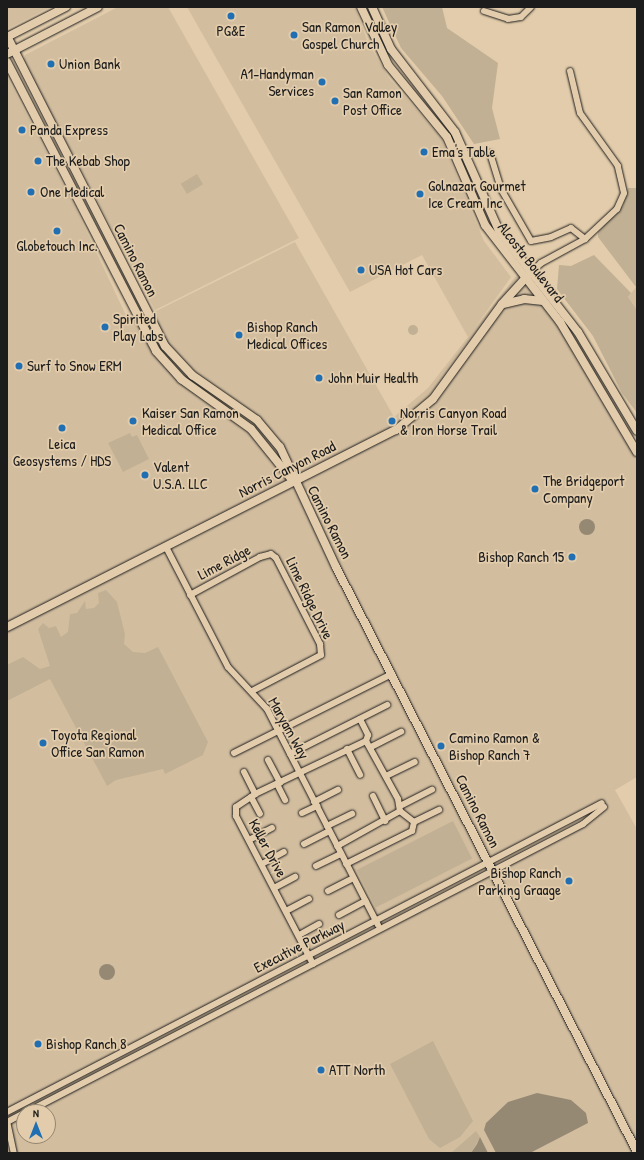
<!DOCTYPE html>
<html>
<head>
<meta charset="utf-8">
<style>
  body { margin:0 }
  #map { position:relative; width:644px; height:1160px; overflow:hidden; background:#e2ccab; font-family:"Patrick Hand",sans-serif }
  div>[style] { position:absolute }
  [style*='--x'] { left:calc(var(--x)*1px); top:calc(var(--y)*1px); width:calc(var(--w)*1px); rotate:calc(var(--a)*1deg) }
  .built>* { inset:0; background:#d2bd9f }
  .green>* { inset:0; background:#c1b093; transform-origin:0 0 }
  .round { border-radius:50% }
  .water>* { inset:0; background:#968974 }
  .roads { filter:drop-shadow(0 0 1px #1c1c1c) drop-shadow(0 0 1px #1c1c1c) }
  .street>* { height:6px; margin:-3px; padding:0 3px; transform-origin:3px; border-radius:3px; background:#e2ccab }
  .secondary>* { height:8px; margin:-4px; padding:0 4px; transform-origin:4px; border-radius:4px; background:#e2ccab }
  .dots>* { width:11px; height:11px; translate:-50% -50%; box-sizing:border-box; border:2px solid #e2ccab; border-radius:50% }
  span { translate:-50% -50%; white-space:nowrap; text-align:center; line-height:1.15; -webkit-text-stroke:3.5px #e2ccab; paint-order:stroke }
  .poi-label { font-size:15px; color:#1c1c1c }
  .left { translate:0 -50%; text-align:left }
  .right { translate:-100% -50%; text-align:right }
  .street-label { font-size:15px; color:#1c1c1c }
  .frame { position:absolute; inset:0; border:8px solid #1c1c1c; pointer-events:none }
  .north { position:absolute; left:16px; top:1104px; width:40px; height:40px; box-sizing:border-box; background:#e2ccab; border:1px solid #938672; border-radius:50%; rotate:0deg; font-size:11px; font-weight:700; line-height:16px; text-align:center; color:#1c1c1c }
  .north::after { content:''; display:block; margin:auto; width:14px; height:18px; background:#1f6fb2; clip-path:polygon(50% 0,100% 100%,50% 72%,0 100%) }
</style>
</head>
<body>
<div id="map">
  <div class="built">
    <i style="clip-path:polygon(7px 7px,50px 7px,7px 29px)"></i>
    <i style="clip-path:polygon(118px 7px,168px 7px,299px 238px,155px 310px,24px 62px,25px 55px)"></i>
    <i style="clip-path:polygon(evenodd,187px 7px,355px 7px,368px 43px,389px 78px,441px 138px,484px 241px,511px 277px,474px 329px,529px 260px,637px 443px,637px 777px,615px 790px,637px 829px,637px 1153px,7px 1153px,7px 77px,77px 211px,130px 324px,295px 242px,394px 417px,428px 388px,468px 337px,422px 255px,350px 292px,187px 7px,24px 1112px,48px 1112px,48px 1136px,24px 1136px,24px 1112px)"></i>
    <i style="clip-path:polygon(637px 286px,637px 310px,628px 297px)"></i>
  </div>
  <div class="green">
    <i style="clip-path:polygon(382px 7px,442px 7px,447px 28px,498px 63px,492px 108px,500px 139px,474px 144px,442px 96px,401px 48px)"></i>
    <i style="left:197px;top:174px;width:12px;height:19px;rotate:59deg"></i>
    <i style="clip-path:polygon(628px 188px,637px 188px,636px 287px,598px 237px,598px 232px,623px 206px)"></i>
    <i style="clip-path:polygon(594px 255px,631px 293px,628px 297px,637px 310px,637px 413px,622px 393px,593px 336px,557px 289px,559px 265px,571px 266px)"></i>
    <i class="round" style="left:408px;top:325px;width:10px;height:10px"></i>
    <i style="clip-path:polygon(130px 433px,132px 437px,137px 435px,149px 459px,123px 472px,108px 443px)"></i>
    <i style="clip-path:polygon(106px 590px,117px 602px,125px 634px,124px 644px,133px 652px,145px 653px,158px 647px,208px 742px,203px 755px,165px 774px,163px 769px,116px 780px,107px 786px,50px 679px,7px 701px,7px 665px,23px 657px,40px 669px,50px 666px,38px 629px,43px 623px,49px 628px,56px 626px,61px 637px,68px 632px,70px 614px,77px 613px,85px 601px,86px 609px,94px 608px,99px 603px,98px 593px)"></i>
    <i style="left:453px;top:821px;width:42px;height:108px;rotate:63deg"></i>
    <i style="clip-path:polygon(433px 1041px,473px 1121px,460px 1137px,440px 1148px,429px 1139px,390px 1064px)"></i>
    <i style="clip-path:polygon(476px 1131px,480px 1137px,471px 1153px,451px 1153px)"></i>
  </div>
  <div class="water">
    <i class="round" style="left:579px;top:519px;width:16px;height:16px"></i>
    <i class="round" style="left:99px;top:964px;width:16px;height:16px"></i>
    <i style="clip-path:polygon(537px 1093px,571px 1100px,586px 1113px,588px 1123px,530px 1153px,496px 1153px,484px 1130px,486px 1123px,508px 1102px)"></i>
    <i style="clip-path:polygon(480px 1137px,488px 1153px,471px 1153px,477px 1144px)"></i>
  </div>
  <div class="roads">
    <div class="street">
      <i style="--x:484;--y:11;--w:25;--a:18"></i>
      <i style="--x:508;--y:19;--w:13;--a:-9"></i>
      <i style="--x:521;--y:17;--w:14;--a:-45"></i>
      <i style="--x:490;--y:153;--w:38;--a:73"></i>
      <i style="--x:501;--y:189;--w:60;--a:60"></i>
      <i style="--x:531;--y:241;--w:20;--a:-11"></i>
      <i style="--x:551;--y:237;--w:22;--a:-24"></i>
      <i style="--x:571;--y:228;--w:18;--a:38"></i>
      <i style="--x:530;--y:273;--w:15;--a:-42"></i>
      <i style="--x:541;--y:263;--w:50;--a:-28.6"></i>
      <i style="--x:585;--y:239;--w:44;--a:-43.2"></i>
      <i style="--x:617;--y:209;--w:17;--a:-66"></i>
      <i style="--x:624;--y:193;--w:28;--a:-103"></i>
      <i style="--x:618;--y:166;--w:65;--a:-125.6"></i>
      <i style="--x:580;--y:113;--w:43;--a:-103.4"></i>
      <i style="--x:166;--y:547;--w:135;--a:62.7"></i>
      <i style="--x:228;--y:667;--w:57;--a:47.1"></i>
      <i style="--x:267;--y:709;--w:243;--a:62.8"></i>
      <i style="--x:190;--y:595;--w:80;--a:-28.5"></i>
      <i style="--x:260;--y:557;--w:11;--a:-15"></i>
      <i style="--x:271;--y:554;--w:6;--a:39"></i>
      <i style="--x:276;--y:558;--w:97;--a:62.9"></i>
      <i style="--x:320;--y:644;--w:11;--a:85"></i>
      <i style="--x:321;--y:655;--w:78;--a:152.4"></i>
      <i style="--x:360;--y:719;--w:18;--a:63"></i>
      <i style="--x:368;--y:735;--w:6;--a:108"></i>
      <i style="--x:371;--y:747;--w:34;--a:-27"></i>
      <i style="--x:347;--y:749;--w:29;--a:63"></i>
      <i style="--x:234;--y:753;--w:177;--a:-26.6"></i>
      <i style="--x:290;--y:754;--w:109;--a:-26.8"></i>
      <i style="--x:268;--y:760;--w:26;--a:62"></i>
      <i style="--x:244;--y:772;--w:25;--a:63"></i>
      <i style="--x:386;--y:776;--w:32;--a:-26"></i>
      <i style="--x:277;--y:784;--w:18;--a:63"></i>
      <i style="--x:373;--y:796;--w:28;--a:64"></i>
      <i style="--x:251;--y:797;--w:19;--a:62"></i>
      <i style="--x:314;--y:802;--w:27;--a:-27"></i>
      <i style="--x:400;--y:806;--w:36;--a:-27"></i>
      <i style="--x:302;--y:813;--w:17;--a:-25"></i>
      <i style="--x:414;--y:822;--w:28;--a:-26"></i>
      <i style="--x:327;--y:826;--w:28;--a:-26"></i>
      <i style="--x:249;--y:840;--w:26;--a:-28"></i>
      <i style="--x:304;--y:844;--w:28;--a:-27"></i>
      <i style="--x:262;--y:864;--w:25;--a:-29"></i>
      <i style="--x:346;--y:864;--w:74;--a:-26.6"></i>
      <i style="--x:412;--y:831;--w:9;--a:-77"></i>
      <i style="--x:414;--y:822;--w:18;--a:-142"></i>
      <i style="--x:316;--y:866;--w:28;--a:-26"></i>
      <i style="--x:274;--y:888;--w:24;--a:-28"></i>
      <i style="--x:328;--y:891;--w:28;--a:-27"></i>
      <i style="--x:286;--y:911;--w:26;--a:-28"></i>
      <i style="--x:339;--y:915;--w:30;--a:-28"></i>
      <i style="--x:299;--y:935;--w:23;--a:-29"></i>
      <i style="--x:313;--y:964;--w:167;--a:-117.5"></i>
      <i style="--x:236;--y:816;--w:9;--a:-90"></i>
      <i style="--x:236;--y:807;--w:23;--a:-34"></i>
      <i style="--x:255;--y:794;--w:123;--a:-25.5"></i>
      <i style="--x:366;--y:741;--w:66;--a:61.1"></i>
      <i style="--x:398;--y:799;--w:12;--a:81"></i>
      <i style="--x:400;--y:811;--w:72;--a:150.9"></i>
      <i style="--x:7;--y:1112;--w:670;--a:-27.44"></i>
      <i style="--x:27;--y:1112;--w:626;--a:-27.38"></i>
      <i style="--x:583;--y:824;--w:27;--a:-39"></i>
      <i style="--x:7;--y:1121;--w:33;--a:78"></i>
      <i style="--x:7;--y:1122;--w:19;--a:-28"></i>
    </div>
    <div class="secondary">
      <i style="--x:361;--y:7;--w:64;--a:65"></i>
      <i style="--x:388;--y:65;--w:93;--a:50.7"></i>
      <i style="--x:447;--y:137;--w:96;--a:66.6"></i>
      <i style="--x:485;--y:225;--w:123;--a:52.3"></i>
      <i style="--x:560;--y:322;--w:151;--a:59.4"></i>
      <i style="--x:372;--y:7;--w:46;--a:65.7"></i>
      <i style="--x:391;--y:49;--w:105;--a:52.4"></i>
      <i style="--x:455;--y:132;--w:108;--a:66"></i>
      <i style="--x:499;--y:231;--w:128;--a:52"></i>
      <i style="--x:578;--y:332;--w:115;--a:59.2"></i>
      <i style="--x:7;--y:36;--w:348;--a:63"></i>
      <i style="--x:165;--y:346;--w:40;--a:47"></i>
      <i style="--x:192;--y:375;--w:79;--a:34.7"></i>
      <i style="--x:257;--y:420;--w:35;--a:50"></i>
      <i style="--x:280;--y:447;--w:132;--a:65"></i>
      <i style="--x:336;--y:567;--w:658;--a:62.77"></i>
      <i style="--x:7;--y:37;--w:66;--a:-27"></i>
      <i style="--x:7;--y:54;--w:102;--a:-27.3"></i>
      <i style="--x:7;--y:62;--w:325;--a:62.7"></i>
      <i style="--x:156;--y:351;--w:38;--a:48"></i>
      <i style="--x:181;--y:379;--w:86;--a:35.5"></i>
      <i style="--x:251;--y:429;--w:67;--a:51.1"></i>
      <i style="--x:503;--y:304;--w:22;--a:-13"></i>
      <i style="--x:524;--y:299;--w:19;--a:6"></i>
      <i style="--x:7;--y:627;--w:436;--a:-26.9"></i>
      <i style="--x:396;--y:430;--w:48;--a:-40"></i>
      <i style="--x:433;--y:399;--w:117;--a:-54"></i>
      <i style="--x:502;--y:304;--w:42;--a:-47.9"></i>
    </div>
  </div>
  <div class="dots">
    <i style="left:231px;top:16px;background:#1f6fb2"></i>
    <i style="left:294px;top:35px;background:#1f6fb2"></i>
    <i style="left:51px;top:64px;background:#1f6fb2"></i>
    <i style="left:322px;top:82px;background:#1f6fb2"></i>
    <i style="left:335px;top:101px;background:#1f6fb2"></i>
    <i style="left:22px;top:130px;background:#1f6fb2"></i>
    <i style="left:424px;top:152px;background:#1f6fb2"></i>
    <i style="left:38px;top:161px;background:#1f6fb2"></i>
    <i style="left:31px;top:192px;background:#1f6fb2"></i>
    <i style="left:420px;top:194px;background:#1f6fb2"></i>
    <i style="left:57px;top:231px;background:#1f6fb2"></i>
    <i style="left:361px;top:270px;background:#1f6fb2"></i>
    <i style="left:105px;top:327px;background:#1f6fb2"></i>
    <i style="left:239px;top:335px;background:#1f6fb2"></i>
    <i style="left:19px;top:366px;background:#1f6fb2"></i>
    <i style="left:319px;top:378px;background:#1f6fb2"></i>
    <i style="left:133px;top:421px;background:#1f6fb2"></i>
    <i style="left:392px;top:421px;background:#1f6fb2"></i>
    <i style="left:62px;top:428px;background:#1f6fb2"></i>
    <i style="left:145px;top:475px;background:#1f6fb2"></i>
    <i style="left:535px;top:489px;background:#1f6fb2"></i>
    <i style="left:572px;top:557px;background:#1f6fb2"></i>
    <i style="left:43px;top:743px;background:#1f6fb2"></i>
    <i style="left:441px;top:746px;background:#1f6fb2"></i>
    <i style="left:569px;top:881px;background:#1f6fb2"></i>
    <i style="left:38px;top:1044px;background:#1f6fb2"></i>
    <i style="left:321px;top:1070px;background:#1f6fb2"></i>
  </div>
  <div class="poi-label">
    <span class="left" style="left:302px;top:35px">San Ramon Valley<br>Gospel Church</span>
    <span style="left:231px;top:31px">PG&amp;E</span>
    <span class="left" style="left:59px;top:64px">Union Bank</span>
    <span class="right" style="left:314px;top:82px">A1-Handyman<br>Services</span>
    <span class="left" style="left:343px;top:101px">San Ramon<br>Post Office</span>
    <span class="left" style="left:30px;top:130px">Panda Express</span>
    <span class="left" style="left:432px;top:152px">Ema's Table</span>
    <span class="left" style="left:46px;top:161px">The Kebab Shop</span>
    <span class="left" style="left:428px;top:194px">Golnazar Gourmet<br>Ice Cream Inc</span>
    <span class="left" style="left:40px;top:192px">One Medical</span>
    <span style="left:57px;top:246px">Globetouch Inc.</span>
    <span class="left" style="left:369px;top:270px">USA Hot Cars</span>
    <span class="left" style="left:113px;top:327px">Spirited<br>Play Labs</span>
    <span class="left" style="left:247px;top:335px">Bishop Ranch<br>Medical Offices</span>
    <span class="left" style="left:27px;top:366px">Surf to Snow ERM</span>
    <span class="left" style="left:328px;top:378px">John Muir Health</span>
    <span class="left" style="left:142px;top:421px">Kaiser San Ramon<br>Medical Office</span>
    <span class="left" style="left:400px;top:421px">Norris Canyon Road<br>&amp; Iron Horse Trail</span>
    <span style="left:62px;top:452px">Leica<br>Geosystems / HDS</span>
    <span class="left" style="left:153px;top:475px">Valent<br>U.S.A. LLC</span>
    <span class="left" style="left:543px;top:489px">The Bridgeport<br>Company</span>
    <span class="right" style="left:564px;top:557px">Bishop Ranch 15</span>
    <span class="left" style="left:51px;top:743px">Toyota Regional<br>Office San Ramon</span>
    <span class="left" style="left:449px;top:746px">Camino Ramon &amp;<br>Bishop Ranch 7</span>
    <span class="right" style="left:561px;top:881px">Bishop Ranch<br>Parking Graage</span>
    <span class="left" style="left:46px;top:1044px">Bishop Ranch 8</span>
    <span class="left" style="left:329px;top:1070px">ATT North</span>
  </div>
  <div class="street-label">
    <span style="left:136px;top:260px;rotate:63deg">Camino Ramon</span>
    <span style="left:531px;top:262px;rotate:52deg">Alcosta Boulevard</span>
    <span style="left:287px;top:469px;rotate:-27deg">Norris Canyon Road</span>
    <span style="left:330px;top:522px;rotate:63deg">Camino Ramon</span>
    <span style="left:224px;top:562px;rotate:-28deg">Lime Ridge</span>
    <span style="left:310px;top:598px;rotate:64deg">Lime Ridge Drive</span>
    <span style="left:289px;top:728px;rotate:61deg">Maryam Way</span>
    <span style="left:478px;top:811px;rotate:63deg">Camino Ramon</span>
    <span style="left:268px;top:848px;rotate:62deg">Keller Drive</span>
    <span style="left:299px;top:946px;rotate:-27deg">Executive Parkway</span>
  </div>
  <div class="frame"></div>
  <div class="north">N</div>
</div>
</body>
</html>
